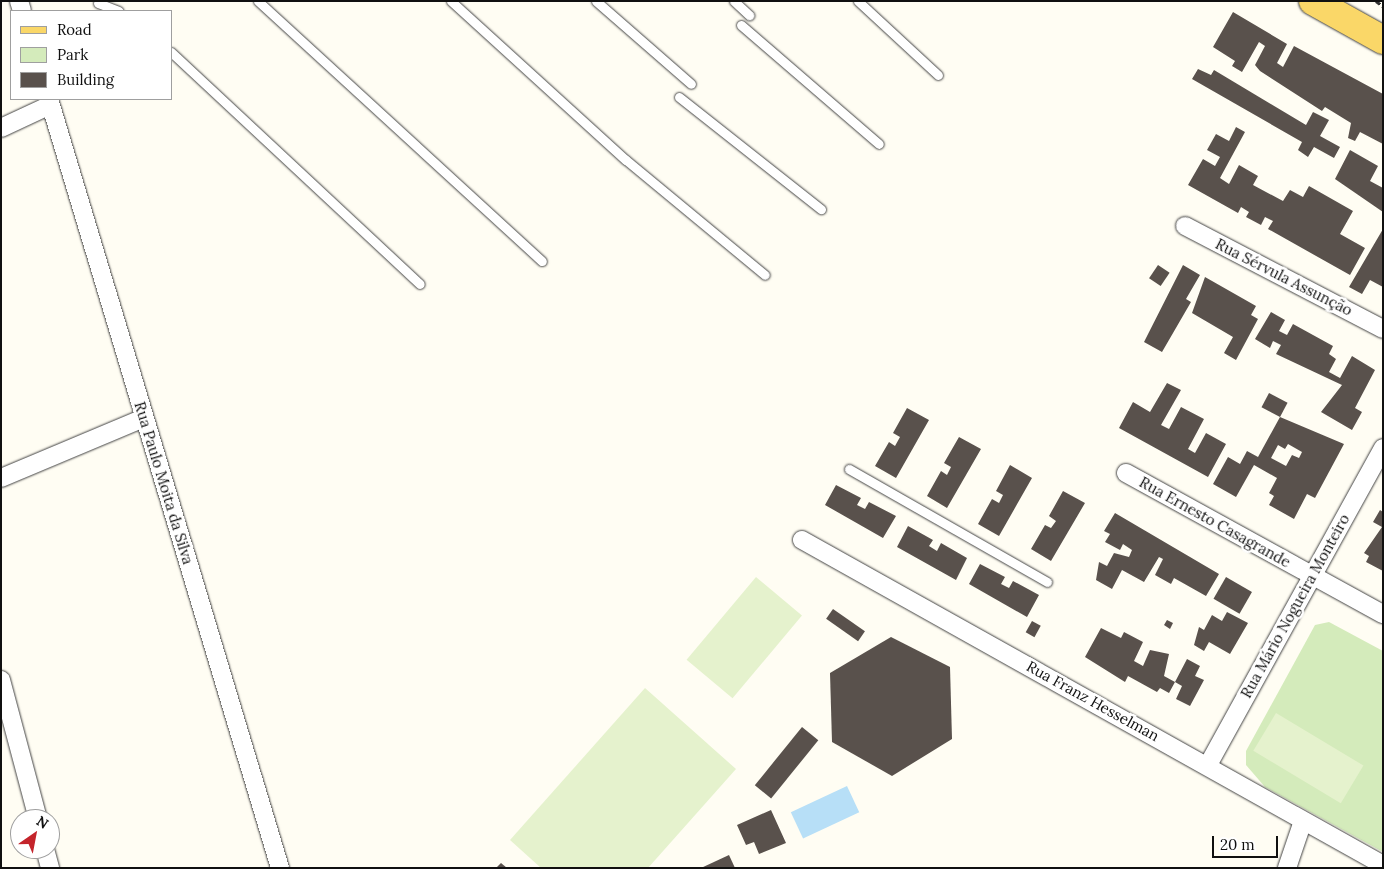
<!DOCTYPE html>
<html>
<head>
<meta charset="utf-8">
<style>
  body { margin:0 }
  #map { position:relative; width:1384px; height:869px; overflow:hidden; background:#fffdf3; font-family:Lora,serif }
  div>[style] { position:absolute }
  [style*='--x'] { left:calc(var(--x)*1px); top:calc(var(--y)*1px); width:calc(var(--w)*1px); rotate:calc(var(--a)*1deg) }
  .green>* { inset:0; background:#d4ebbb }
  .pitch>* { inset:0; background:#e5f2cd; transform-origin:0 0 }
  .water>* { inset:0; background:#b7dff7; transform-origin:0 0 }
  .building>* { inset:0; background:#59514c; transform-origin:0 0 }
  .path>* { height:3px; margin-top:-1.5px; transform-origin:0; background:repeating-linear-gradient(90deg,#323232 0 5px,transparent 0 7.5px) }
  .roads { filter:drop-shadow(0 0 1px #434343) drop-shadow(0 0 1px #434343) }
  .lane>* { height:9px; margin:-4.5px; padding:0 4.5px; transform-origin:4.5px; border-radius:4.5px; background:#fff }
  .street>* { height:18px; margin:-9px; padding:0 9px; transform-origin:9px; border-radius:9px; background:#fff }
  .primary>* { height:28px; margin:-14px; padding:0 14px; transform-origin:14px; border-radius:14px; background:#fad768 }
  span { translate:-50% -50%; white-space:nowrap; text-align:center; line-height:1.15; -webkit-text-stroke:5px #fff; paint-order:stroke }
  .street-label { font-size:15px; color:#101010 }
  .frame { position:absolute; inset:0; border:2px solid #101010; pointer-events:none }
  .legend { position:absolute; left:10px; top:10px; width:162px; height:90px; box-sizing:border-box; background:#fff; border:1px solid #9f9f9f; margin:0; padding:6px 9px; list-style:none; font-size:15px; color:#101010 }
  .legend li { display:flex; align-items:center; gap:10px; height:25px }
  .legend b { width:25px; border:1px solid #9f9f9f }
  .north { position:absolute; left:10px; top:809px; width:50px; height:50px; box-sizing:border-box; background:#fff; border:1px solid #9f9f9f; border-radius:50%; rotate:33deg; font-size:14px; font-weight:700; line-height:20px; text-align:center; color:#101010 }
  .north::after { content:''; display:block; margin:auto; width:18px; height:22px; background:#c4242b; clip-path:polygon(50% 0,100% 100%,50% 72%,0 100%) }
  .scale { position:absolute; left:1212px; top:836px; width:66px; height:22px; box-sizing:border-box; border:2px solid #101010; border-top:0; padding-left:6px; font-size:15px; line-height:18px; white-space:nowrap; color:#101010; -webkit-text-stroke:4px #fff; paint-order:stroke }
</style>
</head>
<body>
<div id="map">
  <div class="green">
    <i style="clip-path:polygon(1329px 622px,1383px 651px,1383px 852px,1265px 787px,1246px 765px,1246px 751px,1315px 625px)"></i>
  </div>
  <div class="pitch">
    <i style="left:756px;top:577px;width:60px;height:108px;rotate:40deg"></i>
    <i style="clip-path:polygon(645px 688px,736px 769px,648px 868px,541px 868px,510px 840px)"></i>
    <i style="left:1276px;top:713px;width:102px;height:44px;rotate:31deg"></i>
  </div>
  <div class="water">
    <i style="left:847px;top:786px;width:29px;height:62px;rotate:65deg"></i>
  </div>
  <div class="building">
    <i style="clip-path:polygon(1233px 12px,1287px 44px,1277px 63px,1283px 67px,1294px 46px,1383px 94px,1383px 144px,1360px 132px,1355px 141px,1348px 138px,1351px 123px,1325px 107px,1322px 111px,1260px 71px,1255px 65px,1265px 46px,1259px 42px,1242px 72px,1232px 66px,1235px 61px,1213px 47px)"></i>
    <i style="clip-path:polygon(1198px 69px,1211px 75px,1214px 70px,1306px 125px,1313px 112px,1329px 120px,1320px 136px,1340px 147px,1334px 158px,1314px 147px,1308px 157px,1298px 150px,1302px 142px,1192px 79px)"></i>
    <i style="clip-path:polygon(1236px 127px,1245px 132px,1220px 178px,1229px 184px,1239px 165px,1258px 176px,1253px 185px,1283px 201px,1290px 190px,1303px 197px,1309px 186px,1353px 211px,1340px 234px,1365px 248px,1350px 275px,1268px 229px,1273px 221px,1265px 217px,1261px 225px,1246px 217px,1249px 212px,1241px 207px,1238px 213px,1188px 185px,1203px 159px,1215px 166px,1220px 157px,1207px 150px,1216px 134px,1229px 141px)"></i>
    <i style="clip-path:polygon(1350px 150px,1378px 166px,1370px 181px,1383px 188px,1383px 212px,1335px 179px)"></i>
    <i style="clip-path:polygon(1383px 229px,1383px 287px,1370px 280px,1362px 294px,1349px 287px)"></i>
    <i style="left:1158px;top:265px;width:14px;height:16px;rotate:34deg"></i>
    <i style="clip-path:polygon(1183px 265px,1200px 275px,1186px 299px,1191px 302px,1162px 352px,1144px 342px)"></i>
    <i style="clip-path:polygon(1205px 277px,1256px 306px,1251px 315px,1258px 319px,1236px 360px,1224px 353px,1233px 337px,1192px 313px)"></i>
    <i style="clip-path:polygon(1271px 312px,1285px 320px,1279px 331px,1287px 335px,1293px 324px,1333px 346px,1329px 354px,1336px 359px,1329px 372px,1340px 378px,1352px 356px,1375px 370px,1355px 408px,1362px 412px,1352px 430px,1321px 412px,1342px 385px,1276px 354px,1281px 345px,1273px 341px,1270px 348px,1255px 339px)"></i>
    <i style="clip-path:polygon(1167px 383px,1181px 390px,1161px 425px,1169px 429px,1181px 407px,1204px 419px,1188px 449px,1195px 453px,1206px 433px,1226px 444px,1208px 477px,1119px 428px,1133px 402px,1150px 412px)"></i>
    <i style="left:1269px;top:393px;width:21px;height:16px;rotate:28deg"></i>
    <i style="clip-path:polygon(907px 408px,929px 420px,896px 478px,875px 466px,889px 442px,895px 446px,900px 437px,893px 433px)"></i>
    <i style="clip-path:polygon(evenodd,1280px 417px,1344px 444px,1315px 498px,1307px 494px,1294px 519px,1269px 505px,1274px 496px,1269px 493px,1277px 478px,1254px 465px,1236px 497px,1213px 484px,1228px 457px,1240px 464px,1247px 451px,1258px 457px,1280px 417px,1288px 444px,1302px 452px,1299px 458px,1292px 455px,1286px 466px,1271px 458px,1278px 445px,1285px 449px,1288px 444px)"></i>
    <i style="clip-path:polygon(959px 437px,981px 449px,947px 508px,927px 496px,941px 471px,947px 475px,951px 467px,944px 463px)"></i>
    <i style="clip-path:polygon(1010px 465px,1032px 478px,999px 536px,978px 524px,992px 499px,999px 503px,1003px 495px,996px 491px)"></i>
    <i style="clip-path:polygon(836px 485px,861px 498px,857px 505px,865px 509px,869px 502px,896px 516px,883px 538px,825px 505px)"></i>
    <i style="clip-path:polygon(1063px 491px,1085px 503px,1051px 561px,1031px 549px,1045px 525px,1051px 528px,1056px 521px,1049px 516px)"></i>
    <i style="clip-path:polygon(1380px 510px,1383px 512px,1383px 571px,1366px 562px,1369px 556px,1364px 553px,1382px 527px,1373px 522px)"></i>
    <i style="clip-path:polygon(1115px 513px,1219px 574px,1206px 596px,1174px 578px,1171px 584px,1155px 575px,1163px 559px,1159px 557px,1144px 582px,1122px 570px,1112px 589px,1096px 580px,1099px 562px,1107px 566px,1114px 553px,1129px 557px,1132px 550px,1123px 544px,1120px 550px,1105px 542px,1110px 534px,1104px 531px)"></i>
    <i style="clip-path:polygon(908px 526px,933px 540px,929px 546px,937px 551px,941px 543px,967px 558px,956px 580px,897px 547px)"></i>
    <i style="clip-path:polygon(980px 564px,1005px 577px,1001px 584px,1009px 588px,1013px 581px,1039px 595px,1027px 617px,969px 584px)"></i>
    <i style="left:1226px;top:577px;width:30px;height:25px;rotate:30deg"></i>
    <i style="left:833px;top:609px;width:39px;height:12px;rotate:35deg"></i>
    <i style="clip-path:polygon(1227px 612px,1248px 623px,1230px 654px,1209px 642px,1204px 651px,1194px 645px,1199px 627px,1204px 630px,1212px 615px,1222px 621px)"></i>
    <i style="clip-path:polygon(1167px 620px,1173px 623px,1170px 629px,1164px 625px)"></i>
    <i style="left:1032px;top:621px;width:10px;height:13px;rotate:29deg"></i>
    <i style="clip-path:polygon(1101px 628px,1121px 638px,1124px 632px,1143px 642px,1134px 661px,1143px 666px,1150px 650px,1169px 654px,1164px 676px,1175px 682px,1169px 693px,1160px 688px,1157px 692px,1128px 676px,1125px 682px,1085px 657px)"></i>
    <i style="clip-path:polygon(891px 637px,950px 667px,952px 739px,892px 776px,832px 742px,830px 673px)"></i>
    <i style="clip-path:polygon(1187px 659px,1200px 666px,1195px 676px,1204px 680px,1190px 706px,1176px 699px,1182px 686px,1175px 682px)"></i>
    <i style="left:802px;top:727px;width:21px;height:75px;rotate:39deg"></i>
    <i style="clip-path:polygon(771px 810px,786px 843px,759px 854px,754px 842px,746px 845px,737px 825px)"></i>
    <i style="clip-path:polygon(729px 855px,735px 868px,701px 868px)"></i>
    <i style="clip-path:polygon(501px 863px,507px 868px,496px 868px)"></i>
  </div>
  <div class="path">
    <i style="--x:1376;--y:1;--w:9;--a:36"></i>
  </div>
  <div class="roads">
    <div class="lane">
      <i style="--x:258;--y:1;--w:385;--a:42.5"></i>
      <i style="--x:451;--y:1;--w:236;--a:42.3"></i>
      <i style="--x:626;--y:160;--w:180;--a:39.6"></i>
      <i style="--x:596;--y:1;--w:126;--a:41.1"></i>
      <i style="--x:734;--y:1;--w:21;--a:43"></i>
      <i style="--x:858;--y:1;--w:109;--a:42.8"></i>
      <i style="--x:98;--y:3;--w:22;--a:21"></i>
      <i style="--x:741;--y:25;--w:182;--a:40.8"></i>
      <i style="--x:171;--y:52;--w:340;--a:43"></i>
      <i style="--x:679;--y:97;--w:181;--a:38.3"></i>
      <i style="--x:849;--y:469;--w:228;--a:29.7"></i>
    </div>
    <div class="street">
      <i style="--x:19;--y:1;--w:10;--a:73"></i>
      <i style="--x:49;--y:99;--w:803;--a:73.28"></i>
      <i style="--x:1;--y:128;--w:54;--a:-25.1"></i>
      <i style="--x:1185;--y:226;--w:223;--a:27.5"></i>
      <i style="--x:1126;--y:473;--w:293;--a:28.8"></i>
      <i style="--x:1;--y:478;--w:155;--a:-22.8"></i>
      <i style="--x:802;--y:540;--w:666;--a:29.22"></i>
      <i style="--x:1;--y:680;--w:144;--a:75.1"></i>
      <i style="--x:1208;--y:765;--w:362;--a:-61.1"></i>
      <i style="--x:45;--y:849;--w:20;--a:75"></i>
      <i style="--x:1287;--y:868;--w:50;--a:-71.2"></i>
    </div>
    <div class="primary">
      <i style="--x:1313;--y:1;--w:80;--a:29.1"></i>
    </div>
  </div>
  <div class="street-label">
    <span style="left:1284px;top:277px;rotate:27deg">Rua Sérvula Assunção</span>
    <span style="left:164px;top:483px;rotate:73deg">Rua Paulo Moita da Silva</span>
    <span style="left:1215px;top:522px;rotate:29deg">Rua Ernesto Casagrande</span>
    <span style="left:1295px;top:606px;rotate:-61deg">Rua Mário Nogueira Monteiro</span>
    <span style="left:1093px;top:701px;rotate:29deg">Rua Franz Hesselman</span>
  </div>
  <div class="frame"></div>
  <ul class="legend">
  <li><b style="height:6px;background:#fad768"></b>Road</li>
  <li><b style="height:14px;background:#d4ebbb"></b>Park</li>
  <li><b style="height:14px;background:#59514c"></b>Building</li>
  </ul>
  <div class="north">N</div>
  <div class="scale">20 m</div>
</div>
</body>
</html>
